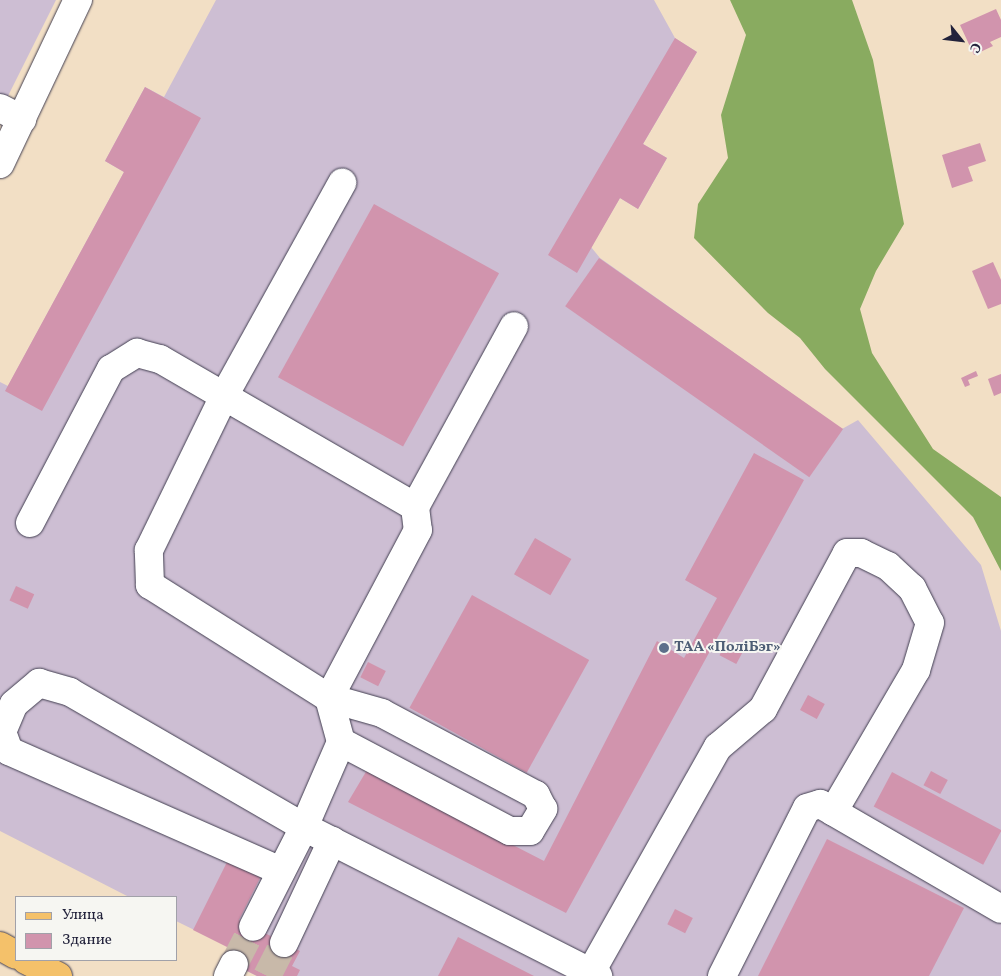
<!DOCTYPE html>
<html>
<head>
<meta charset="utf-8">
<style>
  body { margin:0 }
  #map { position:relative; width:1001px; height:976px; overflow:hidden; background:#f2dfc5; font-family:Vollkorn,serif }
  div>[style] { position:absolute }
  [style*='--x'] { left:calc(var(--x)*1px); top:calc(var(--y)*1px); width:calc(var(--w)*1px); rotate:calc(var(--a)*1deg) }
  .industrial>* { inset:0; background:#cdbed3 }
  .forest>* { inset:0; background:#89ab60 }
  .building>* { inset:0; background:#d194ad; transform-origin:0 0 }
  .minor-tunnel>* { height:28px; margin-top:-14px; transform-origin:0; background:repeating-linear-gradient(90deg,#c8b9a9 0 28px,transparent 0 42px) }
  .roads { filter:drop-shadow(0 0 1px #413e50) drop-shadow(0 0 1px #413e50) }
  .minor>* { height:28px; margin:-14px; padding:0 14px; transform-origin:14px; border-radius:14px; background:#fff }
  .major>* { height:28px; margin:-14px; padding:0 14px; transform-origin:14px; border-radius:14px; background:#f4c16a }
  .dots>* { width:14px; height:14px; translate:-50% -50%; box-sizing:border-box; border:2px solid #f6f6f2; border-radius:50% }
  span { translate:-50% -50%; white-space:nowrap; text-align:center; line-height:1.15; -webkit-text-stroke:4px #f6f6f2; paint-order:stroke }
  .service-label { font-size:15px; color:#4e5e75; font-weight:700 }
  .left { translate:0 -50%; text-align:left }
  .legend { position:absolute; left:15px; top:896px; width:162px; height:65px; box-sizing:border-box; background:#f6f6f2; border:1px solid #a1a1a9; margin:0; padding:6px 9px; list-style:none; font-size:15px; color:#22223b }
  .legend li { display:flex; align-items:center; gap:10px; height:25px }
  .legend b { width:25px; border:1px solid #a1a1a9 }
  .north { position:absolute; left:936px; top:15px; width:50px; height:50px; -webkit-text-stroke:4px #f6f6f2; paint-order:stroke; rotate:119deg; font-size:14px; font-weight:700; line-height:20px; text-align:center; color:#22223b }
  .north::after { content:''; display:block; margin:auto; width:18px; height:22px; background:#22223b; clip-path:polygon(50% 0,100% 100%,50% 72%,0 100%) }
</style>
</head>
<body>
<div id="map">
  <div class="industrial">
    <i style="clip-path:polygon(0 0,56px 0,0 112px)"></i>
    <i style="clip-path:polygon(216px 0,654px 0,675px 38px,697px 52px,643px 144px,667px 158px,638px 209px,620px 198px,591px 247px,600px 258px,842px 429px,858px 420px,981px 565px,1001px 631px,1001px 976px,257px 976px,223px 959px,229px 947px,176px 921px,176px 897px,129px 897px,0 831px,0 382px,8px 386px,124px 172px,105px 161px,145px 87px,164px 97px)"></i>
  </div>
  <div class="forest">
    <i style="clip-path:polygon(730px 0,852px 0,873px 60px,904px 224px,876px 271px,860px 309px,872px 353px,933px 449px,1001px 497px,1001px 571px,973px 517px,825px 369px,800px 338px,768px 313px,694px 238px,698px 204px,728px 158px,721px 115px,746px 35px)"></i>
  </div>
  <div class="building">
    <i style="clip-path:polygon(996px 9px,1001px 20px,1001px 37px,990px 42px,993px 46px,974px 55px,960px 25px)"></i>
    <i style="clip-path:polygon(675px 38px,697px 52px,643px 144px,667px 158px,638px 209px,620px 198px,577px 273px,548px 255px)"></i>
    <i style="clip-path:polygon(145px 87px,201px 118px,42px 411px,5px 391px,124px 172px,105px 161px)"></i>
    <i style="clip-path:polygon(980px 143px,986px 161px,968px 167px,973px 181px,952px 188px,942px 155px)"></i>
    <i style="left:374px;top:204px;width:143px;height:198px;rotate:29deg"></i>
    <i style="left:599px;top:258px;width:298px;height:59px;rotate:35deg"></i>
    <i style="clip-path:polygon(993px 262px,1001px 280px,1001px 304px,988px 309px,972px 271px)"></i>
    <i style="clip-path:polygon(976px 371px,978px 376px,968px 380px,970px 385px,965px 387px,961px 378px)"></i>
    <i style="clip-path:polygon(1001px 374px,1001px 393px,994px 396px,988px 379px)"></i>
    <i style="clip-path:polygon(754px 453px,804px 480px,566px 913px,348px 802px,367px 770px,544px 861px,657px 641px,684px 658px,717px 598px,685px 580px)"></i>
    <i style="left:535px;top:538px;width:42px;height:42px;rotate:30deg"></i>
    <i style="left:16px;top:586px;width:20px;height:16px;rotate:24deg"></i>
    <i style="left:472px;top:595px;width:134px;height:129px;rotate:29deg"></i>
    <i style="left:727px;top:641px;width:19px;height:16px;rotate:28deg"></i>
    <i style="left:368px;top:662px;width:20px;height:17px;rotate:27deg"></i>
    <i style="left:808px;top:695px;width:19px;height:17px;rotate:28deg"></i>
    <i style="left:931px;top:771px;width:19px;height:16px;rotate:28deg"></i>
    <i style="left:892px;top:772px;width:124px;height:39px;rotate:28deg"></i>
    <i style="clip-path:polygon(827px 839px,964px 908px,929px 976px,758px 976px)"></i>
    <i style="clip-path:polygon(228px 860px,261px 876px,239px 920px,300px 951px,292px 966px,300px 970px,297px 976px,257px 976px,223px 959px,229px 948px,193px 930px)"></i>
    <i style="left:675px;top:909px;width:20px;height:17px;rotate:27deg"></i>
    <i style="clip-path:polygon(458px 937px,534px 976px,438px 976px)"></i>
  </div>
  <div class="minor-tunnel">
    <i style="--x:234;--y:964;--w:42;--a:-62.8"></i>
    <i style="--x:267;--y:976;--w:37;--a:-63"></i>
  </div>
  <div class="roads">
    <div class="minor">
      <i style="--x:0;--y:108;--w:25;--a:27"></i>
      <i style="--x:0;--y:164;--w:182;--a:-64.6"></i>
      <i style="--x:415;--y:507;--w:206;--a:-61.3"></i>
      <i style="--x:30;--y:523;--w:174;--a:-62.3"></i>
      <i style="--x:111;--y:369;--w:31;--a:-32"></i>
      <i style="--x:137;--y:353;--w:24;--a:15"></i>
      <i style="--x:160;--y:359;--w:295;--a:30.1"></i>
      <i style="--x:415;--y:507;--w:23;--a:83"></i>
      <i style="--x:418;--y:530;--w:190;--a:117.9"></i>
      <i style="--x:329;--y:698;--w:46;--a:74.7"></i>
      <i style="--x:341;--y:742;--w:93;--a:113.5"></i>
      <i style="--x:304;--y:827;--w:112;--a:117"></i>
      <i style="--x:341;--y:742;--w:191;--a:27.8"></i>
      <i style="--x:510;--y:831;--w:20;--a:0"></i>
      <i style="--x:530;--y:831;--w:26;--a:-59"></i>
      <i style="--x:543;--y:809;--w:16;--a:-117"></i>
      <i style="--x:536;--y:795;--w:174;--a:-152"></i>
      <i style="--x:382;--y:713;--w:55;--a:-164.2"></i>
      <i style="--x:329;--y:698;--w:212;--a:-147.7"></i>
      <i style="--x:150;--y:585;--w:35;--a:-92"></i>
      <i style="--x:149;--y:550;--w:171;--a:-64"></i>
      <i style="--x:224;--y:396;--w:244;--a:-61"></i>
      <i style="--x:281;--y:871;--w:297;--a:-156.2"></i>
      <i style="--x:9;--y:751;--w:20;--a:-110"></i>
      <i style="--x:2;--y:732;--w:30;--a:-67"></i>
      <i style="--x:14;--y:704;--w:33;--a:-40"></i>
      <i style="--x:39;--y:683;--w:32;--a:16"></i>
      <i style="--x:70;--y:692;--w:270;--a:30"></i>
      <i style="--x:304;--y:827;--w:330;--a:26.9"></i>
      <i style="--x:284;--y:943;--w:113;--a:-64.8"></i>
      <i style="--x:591;--y:972;--w:258;--a:-60.6"></i>
      <i style="--x:718;--y:747;--w:59;--a:-40.2"></i>
      <i style="--x:763;--y:709;--w:177;--a:-61.7"></i>
      <i style="--x:847;--y:553;--w:14;--a:0"></i>
      <i style="--x:861;--y:553;--w:30;--a:26"></i>
      <i style="--x:888;--y:566;--w:33;--a:43"></i>
      <i style="--x:912;--y:588;--w:39;--a:63"></i>
      <i style="--x:930;--y:623;--w:49;--a:106.6"></i>
      <i style="--x:916;--y:670;--w:164;--a:120.3"></i>
      <i style="--x:228;--y:976;--w:13;--a:-63"></i>
      <i style="--x:722;--y:976;--w:188;--a:-63.2"></i>
      <i style="--x:807;--y:808;--w:14;--a:-17"></i>
      <i style="--x:820;--y:804;--w:209;--a:30.1"></i>
    </div>
    <div class="major">
      <i style="--x:0;--y:946;--w:18;--a:29"></i>
      <i style="--x:26;--y:960;--w:36;--a:27"></i>
    </div>
  </div>
  <div class="dots">
    <i style="left:664px;top:648px;background:#5c6f8a"></i>
  </div>
  <div class="service-label">
    <span class="left" style="left:674px;top:648px">ТАА «ПоліБэг»</span>
  </div>
  <ul class="legend">
  <li><b style="height:6px;background:#f4c16a"></b>Улица</li>
  <li><b style="height:14px;background:#d194ad"></b>Здание</li>
  </ul>
  <div class="north">С</div>
</div>
</body>
</html>
